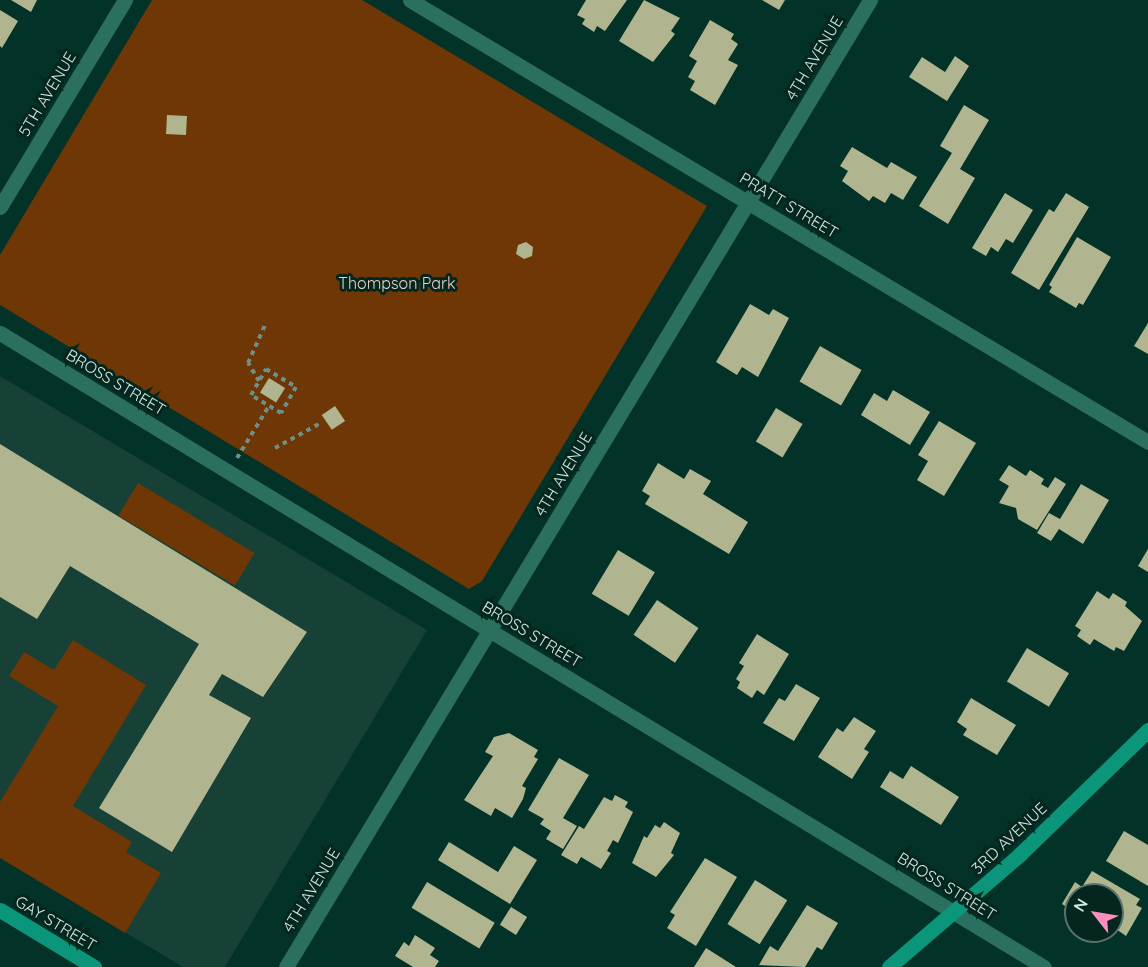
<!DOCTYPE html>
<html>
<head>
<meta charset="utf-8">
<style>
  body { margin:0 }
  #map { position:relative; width:1148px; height:967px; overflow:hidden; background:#033228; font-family:Quicksand,sans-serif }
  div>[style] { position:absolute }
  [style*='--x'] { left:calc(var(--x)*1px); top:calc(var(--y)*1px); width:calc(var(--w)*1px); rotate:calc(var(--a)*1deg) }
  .built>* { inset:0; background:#174036 }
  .green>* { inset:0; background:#6f3705; transform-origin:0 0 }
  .building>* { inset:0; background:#b0b590; transform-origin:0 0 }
  .path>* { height:4px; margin-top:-2px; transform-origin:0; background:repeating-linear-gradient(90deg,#6e9087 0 4.5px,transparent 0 9px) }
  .street>* { height:15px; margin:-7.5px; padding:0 7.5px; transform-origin:7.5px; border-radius:7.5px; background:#2b6f5e }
  .secondary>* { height:15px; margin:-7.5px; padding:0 7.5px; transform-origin:7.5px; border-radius:7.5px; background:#0b967b }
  span { translate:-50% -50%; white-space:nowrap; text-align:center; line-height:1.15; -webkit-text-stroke:6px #05261e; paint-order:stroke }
  .street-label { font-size:16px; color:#d1e8e0 }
  .park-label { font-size:16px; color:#edd1c0 }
  .north { position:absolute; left:1064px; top:883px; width:60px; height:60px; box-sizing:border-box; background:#05261e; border:2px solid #57746c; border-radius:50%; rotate:301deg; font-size:16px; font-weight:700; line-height:24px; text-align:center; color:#d1e8e0 }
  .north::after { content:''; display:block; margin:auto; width:21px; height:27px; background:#fd8ebe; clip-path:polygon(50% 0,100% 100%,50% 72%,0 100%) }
</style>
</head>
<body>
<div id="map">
  <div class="built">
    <i style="clip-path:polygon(0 376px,427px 630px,225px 967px,183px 967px,0 858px)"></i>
  </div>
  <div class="green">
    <i style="clip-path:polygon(152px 0,362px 0,707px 206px,482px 581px,469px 589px,0 305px,0 255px)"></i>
    <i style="left:138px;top:483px;width:136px;height:38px;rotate:31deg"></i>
    <i style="clip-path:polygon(73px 640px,146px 685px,73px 806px,132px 842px,126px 852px,161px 873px,125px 933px,0 858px,0 802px,58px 706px,9px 676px,24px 652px,54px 670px)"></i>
  </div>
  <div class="building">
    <i style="clip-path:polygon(11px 0,37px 0,31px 12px)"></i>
    <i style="clip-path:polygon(586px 0,627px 0,605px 31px,597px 26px,594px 32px,582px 24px,585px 19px,577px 15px)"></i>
    <i style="clip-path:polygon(644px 0,680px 18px,671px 31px,675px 34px,653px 62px,619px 41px)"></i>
    <i style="clip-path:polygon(762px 0,785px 0,779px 10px)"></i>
    <i style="clip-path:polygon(0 10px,18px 21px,2px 48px,0 46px)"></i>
    <i style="clip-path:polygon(710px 20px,734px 34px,731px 39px,738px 44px,728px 60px,738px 65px,715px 105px,690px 90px,695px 81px,688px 77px,697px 61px,689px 56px)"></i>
    <i style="clip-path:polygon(955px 56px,969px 66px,947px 101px,909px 77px,922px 57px,945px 72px)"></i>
    <i style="clip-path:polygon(964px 105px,989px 120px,960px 169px,975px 178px,948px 224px,919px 206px,952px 153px,940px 146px)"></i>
    <i style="left:167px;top:115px;width:20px;height:19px;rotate:3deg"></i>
    <i style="clip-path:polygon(852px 147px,887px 168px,891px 162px,917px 177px,903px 200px,891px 193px,885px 203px,873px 196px,869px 201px,842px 181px,848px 171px,840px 166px)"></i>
    <i style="clip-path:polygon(1005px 193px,1033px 210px,1013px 243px,1006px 239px,998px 252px,991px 247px,986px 256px,972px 248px)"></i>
    <i style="clip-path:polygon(1066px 193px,1089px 207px,1039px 290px,1011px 273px,1049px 209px,1054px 212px)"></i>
    <i style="clip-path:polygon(1077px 237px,1111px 257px,1083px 305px,1079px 303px,1076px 308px,1049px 292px,1052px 287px,1049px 285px)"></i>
    <i style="clip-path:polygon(526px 242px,533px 247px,532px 256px,524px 259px,516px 254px,518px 245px)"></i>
    <i style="clip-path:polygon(750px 304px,769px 315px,773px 309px,789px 318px,758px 377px,742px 367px,737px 375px,716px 362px)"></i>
    <i style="clip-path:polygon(1148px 323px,1148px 354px,1134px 346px)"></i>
    <i style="left:820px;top:346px;width:48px;height:41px;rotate:30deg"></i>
    <i style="left:269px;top:378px;width:19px;height:17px;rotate:32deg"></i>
    <i style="clip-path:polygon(893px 390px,930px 412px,910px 445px,861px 415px,874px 393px,887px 401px)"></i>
    <i style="left:335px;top:406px;width:18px;height:16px;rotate:56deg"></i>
    <i style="left:776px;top:408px;width:31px;height:39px;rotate:31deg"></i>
    <i style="clip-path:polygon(939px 421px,976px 443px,944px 496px,917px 480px,928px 461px,918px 455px)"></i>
    <i style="clip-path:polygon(0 444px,307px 632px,263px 697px,222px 674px,209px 695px,251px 718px,172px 852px,99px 808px,199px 644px,70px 566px,37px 619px,0 597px)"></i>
    <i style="clip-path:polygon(658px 463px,684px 479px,690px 469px,711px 481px,703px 494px,748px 522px,729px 554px,645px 504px,650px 496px,642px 491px)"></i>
    <i style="clip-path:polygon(1009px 465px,1026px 476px,1030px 470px,1044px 479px,1041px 484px,1048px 488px,1055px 477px,1066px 484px,1037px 530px,1018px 519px,1016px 508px,999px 503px,1009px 486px,999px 480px)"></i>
    <i style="clip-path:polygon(1081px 484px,1109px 500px,1083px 544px,1059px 529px,1051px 541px,1037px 533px,1049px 513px,1060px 519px)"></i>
    <i style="clip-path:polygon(1148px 549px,1148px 572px,1138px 566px)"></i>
    <i style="left:618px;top:550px;width:43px;height:51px;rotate:31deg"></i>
    <i style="clip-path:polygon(1097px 591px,1109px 599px,1113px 593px,1127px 602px,1125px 606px,1142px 621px,1124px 651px,1116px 647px,1114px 651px,1094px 639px,1090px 645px,1077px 636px,1081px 630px,1075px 626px)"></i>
    <i style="left:657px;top:600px;width:50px;height:42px;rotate:34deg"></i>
    <i style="clip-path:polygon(757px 634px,789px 654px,764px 695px,757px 690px,752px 698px,737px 688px,740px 682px,736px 679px,744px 666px,739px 663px)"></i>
    <i style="left:1027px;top:648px;width:49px;height:39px;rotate:31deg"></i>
    <i style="clip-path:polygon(796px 684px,820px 698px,794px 741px,763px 723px,779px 698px,785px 701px)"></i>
    <i style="clip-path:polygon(971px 698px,1016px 725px,997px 755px,963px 735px,967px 729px,957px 722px)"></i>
    <i style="clip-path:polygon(854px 717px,876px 731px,864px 749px,869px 752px,852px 779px,818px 757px,837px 728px,843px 732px)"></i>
    <i style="clip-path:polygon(509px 733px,538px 750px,534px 757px,538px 759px,522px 786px,526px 788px,523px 799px,512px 818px,495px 808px,491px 816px,464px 800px,493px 756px,485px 752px,494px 737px)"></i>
    <i style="clip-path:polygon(559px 758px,589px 775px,563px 818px,577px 826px,563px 849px,546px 839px,551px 831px,540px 824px,544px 819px,528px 810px)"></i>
    <i style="clip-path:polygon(911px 766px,959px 797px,941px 825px,880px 787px,890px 771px,903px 779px)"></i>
    <i style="clip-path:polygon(615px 795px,628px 802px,625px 807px,633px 812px,618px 843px,613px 840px,607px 851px,611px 853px,601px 869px,581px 857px,577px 864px,561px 855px,579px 826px,584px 829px,604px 797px,612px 801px)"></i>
    <i style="clip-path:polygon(664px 822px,680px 833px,671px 853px,674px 855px,656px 877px,632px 863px,644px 836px,647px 838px,655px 825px,660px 828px)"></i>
    <i style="clip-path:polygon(1124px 831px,1148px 845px,1148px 886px,1106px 861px)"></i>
    <i style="clip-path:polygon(449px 842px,498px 872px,514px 846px,537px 860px,510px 904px,438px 860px)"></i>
    <i style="clip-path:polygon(705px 858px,737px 877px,696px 946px,667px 928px,675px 915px,670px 912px)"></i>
    <i style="clip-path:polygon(1092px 871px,1140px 899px,1136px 905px,1142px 908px,1126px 936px,1116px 929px,1112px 936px,1107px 931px,1112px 931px,1112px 895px,1076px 895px,1076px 913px,1062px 904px,1075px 882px,1082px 887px)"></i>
    <i style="left:755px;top:880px;width:38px;height:52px;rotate:32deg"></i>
    <i style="left:427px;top:882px;width:79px;height:30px;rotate:31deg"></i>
    <i style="clip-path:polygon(807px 905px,838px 923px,822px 950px,817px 947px,805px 967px,759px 965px,770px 946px,778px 951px)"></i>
    <i style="left:511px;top:907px;width:19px;height:21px;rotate:32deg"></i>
    <i style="clip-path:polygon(415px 935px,435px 948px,430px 955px,439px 961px,435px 967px,413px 967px,395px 956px,404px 942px,409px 946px)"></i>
    <i style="clip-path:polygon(706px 948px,736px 967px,694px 967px)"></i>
  </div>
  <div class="path">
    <i style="--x:266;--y:369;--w:35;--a:31"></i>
    <i style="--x:296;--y:387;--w:30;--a:120"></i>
    <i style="--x:281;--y:413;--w:35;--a:-149"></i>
    <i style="--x:251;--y:395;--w:30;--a:-60"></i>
    <i style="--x:259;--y:381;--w:21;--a:-121"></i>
    <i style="--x:248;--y:363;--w:42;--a:-65.9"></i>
    <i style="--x:275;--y:448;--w:50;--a:-28.6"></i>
    <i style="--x:237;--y:458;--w:61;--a:-58.4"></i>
  </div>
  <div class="street">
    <i style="--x:410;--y:0;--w:860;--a:30.92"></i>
    <i style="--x:0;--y:207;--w:242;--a:-58.9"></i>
    <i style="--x:0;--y:333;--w:1221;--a:31.27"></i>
    <i style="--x:286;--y:967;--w:1130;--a:-58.87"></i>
  </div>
  <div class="secondary">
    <i style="--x:0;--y:910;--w:110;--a:31.2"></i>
    <i style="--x:889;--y:967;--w:172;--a:-40.7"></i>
    <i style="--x:1019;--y:855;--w:180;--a:-44.1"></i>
  </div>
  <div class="street-label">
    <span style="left:814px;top:58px;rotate:-59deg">4TH AVENUE</span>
    <span style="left:47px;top:94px;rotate:-59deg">5TH AVENUE</span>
    <span style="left:789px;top:205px;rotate:31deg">PRATT STREET</span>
    <span style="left:116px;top:382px;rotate:31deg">BROSS STREET</span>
    <span style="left:563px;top:474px;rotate:-59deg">4TH AVENUE</span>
    <span style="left:532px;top:634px;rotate:31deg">BROSS STREET</span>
    <span style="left:1009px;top:838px;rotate:-43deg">3RD AVENUE</span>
    <span style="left:947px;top:886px;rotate:32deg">BROSS STREET</span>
    <span style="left:311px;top:890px;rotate:-59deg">4TH AVENUE</span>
    <span style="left:56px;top:923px;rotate:31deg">GAY STREET</span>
  </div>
  <div class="park-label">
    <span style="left:397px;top:283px">Thompson Park</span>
  </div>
  <div class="north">N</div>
</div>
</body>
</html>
